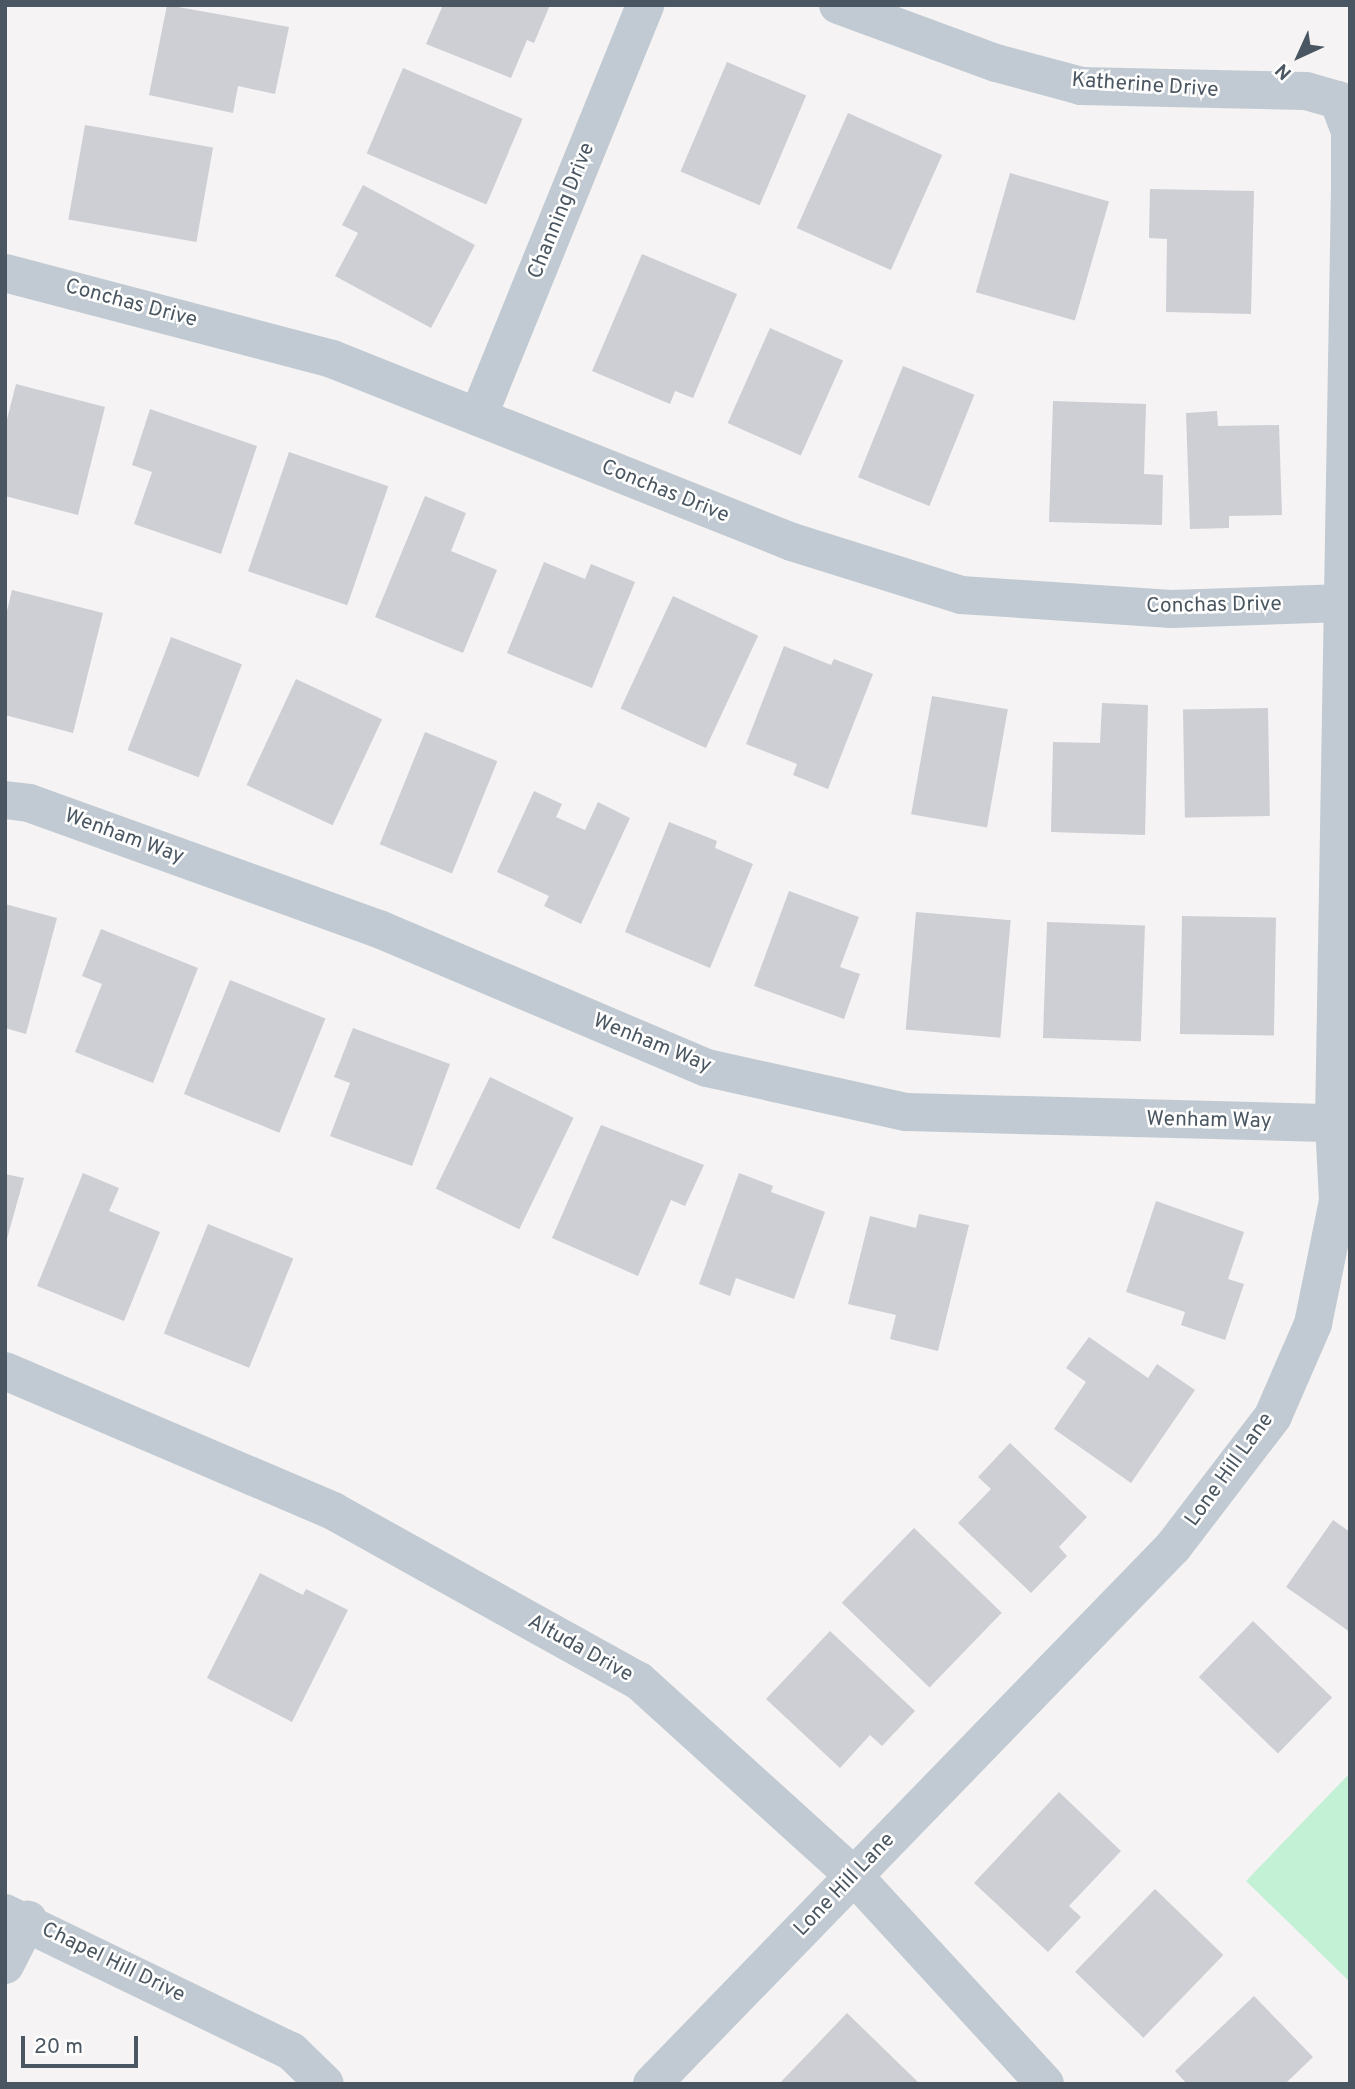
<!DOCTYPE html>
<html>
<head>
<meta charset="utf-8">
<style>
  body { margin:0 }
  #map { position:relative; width:1355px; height:2089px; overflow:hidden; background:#f5f3f3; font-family:Overpass,sans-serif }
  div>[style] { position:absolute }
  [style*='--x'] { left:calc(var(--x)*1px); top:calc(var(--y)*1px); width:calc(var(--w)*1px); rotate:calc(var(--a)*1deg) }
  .green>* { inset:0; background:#c3f1d5 }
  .building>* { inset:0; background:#cdcfd5; transform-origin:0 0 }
  .street>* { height:38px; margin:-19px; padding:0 19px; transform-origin:19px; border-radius:19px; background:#c1cad2 }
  span { translate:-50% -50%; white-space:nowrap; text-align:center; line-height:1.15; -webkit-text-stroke:5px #fff; paint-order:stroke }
  .street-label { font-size:21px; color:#4a5661 }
  .frame { position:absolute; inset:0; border:7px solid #4a5661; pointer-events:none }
  .north { position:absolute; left:1264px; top:21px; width:70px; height:70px; -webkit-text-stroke:5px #fff; paint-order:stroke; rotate:225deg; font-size:19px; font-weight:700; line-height:28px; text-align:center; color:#4a5661 }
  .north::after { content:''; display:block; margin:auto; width:24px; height:32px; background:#4a5661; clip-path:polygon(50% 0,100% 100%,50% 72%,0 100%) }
  .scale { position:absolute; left:21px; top:2036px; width:117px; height:32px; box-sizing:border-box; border:4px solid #4a5661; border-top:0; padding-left:9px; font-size:21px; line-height:24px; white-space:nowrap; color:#4a5661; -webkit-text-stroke:5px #fff; paint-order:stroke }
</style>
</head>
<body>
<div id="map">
  <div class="green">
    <i style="clip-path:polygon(1350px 1773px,1350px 1982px,1246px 1881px)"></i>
  </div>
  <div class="building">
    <i style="clip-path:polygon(167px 5px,289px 27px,275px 94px,238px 86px,233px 113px,149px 95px)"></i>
    <i style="clip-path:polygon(443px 5px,550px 5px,534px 43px,527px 40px,511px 78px,426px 44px)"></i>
    <i style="left:727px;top:62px;width:86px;height:119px;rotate:23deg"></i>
    <i style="left:403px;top:68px;width:130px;height:93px;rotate:23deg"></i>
    <i style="left:848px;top:113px;width:103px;height:126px;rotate:24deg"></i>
    <i style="left:85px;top:125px;width:130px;height:96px;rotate:10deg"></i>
    <i style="left:1010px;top:173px;width:103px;height:124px;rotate:16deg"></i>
    <i style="clip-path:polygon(363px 185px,475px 245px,431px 328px,335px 276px,358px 233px,342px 225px)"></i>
    <i style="clip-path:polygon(1150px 189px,1254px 191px,1251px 314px,1166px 312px,1167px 239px,1149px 238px)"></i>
    <i style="clip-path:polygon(642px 254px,737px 294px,693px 398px,675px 391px,670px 404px,592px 371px)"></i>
    <i style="left:770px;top:328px;width:80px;height:104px;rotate:24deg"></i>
    <i style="left:903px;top:366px;width:77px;height:120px;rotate:22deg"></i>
    <i style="clip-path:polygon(16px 384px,105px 407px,78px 515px,5px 496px,5px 427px)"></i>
    <i style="clip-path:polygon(1053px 401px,1146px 404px,1144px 474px,1163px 475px,1162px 525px,1049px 522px)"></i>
    <i style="clip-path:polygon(150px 409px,257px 446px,221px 554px,134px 524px,152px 472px,132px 465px)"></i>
    <i style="clip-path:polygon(1217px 411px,1218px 426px,1279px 425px,1282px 515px,1229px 516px,1229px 528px,1190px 529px,1186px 413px)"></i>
    <i style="left:289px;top:452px;width:105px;height:126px;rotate:19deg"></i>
    <i style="clip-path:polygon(425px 496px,466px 513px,451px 551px,497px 570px,463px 653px,375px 617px)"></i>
    <i style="clip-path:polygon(544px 562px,585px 579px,591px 564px,635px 582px,592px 688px,507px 653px)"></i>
    <i style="clip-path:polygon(12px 590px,103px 613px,73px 733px,5px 715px,5px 619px)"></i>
    <i style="left:673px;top:596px;width:94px;height:124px;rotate:25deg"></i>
    <i style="left:171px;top:637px;width:76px;height:121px;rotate:21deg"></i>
    <i style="clip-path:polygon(784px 646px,831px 665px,834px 659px,873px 674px,828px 789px,793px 775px,797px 764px,746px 744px)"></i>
    <i style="left:296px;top:679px;width:95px;height:117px;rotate:25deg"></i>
    <i style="left:932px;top:696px;width:77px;height:120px;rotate:10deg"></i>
    <i style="clip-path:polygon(1102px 703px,1148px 705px,1145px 835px,1051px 832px,1053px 742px,1100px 743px)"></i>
    <i style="left:1268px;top:708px;width:108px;height:85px;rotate:89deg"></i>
    <i style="left:425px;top:732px;width:78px;height:121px;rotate:22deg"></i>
    <i style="clip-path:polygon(534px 791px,562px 804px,556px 817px,585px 830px,598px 802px,630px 818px,581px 924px,544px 906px,549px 896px,497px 872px)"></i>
    <i style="clip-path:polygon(669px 822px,717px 841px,715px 848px,753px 864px,710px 968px,625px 932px)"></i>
    <i style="clip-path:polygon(789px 891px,859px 917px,840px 967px,860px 974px,844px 1019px,754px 986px)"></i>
    <i style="clip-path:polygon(5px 904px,57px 918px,26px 1034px,5px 1028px)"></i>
    <i style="left:916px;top:912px;width:95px;height:118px;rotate:5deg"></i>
    <i style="left:1182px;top:916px;width:94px;height:118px;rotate:1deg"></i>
    <i style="left:1047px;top:922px;width:98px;height:116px;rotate:2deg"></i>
    <i style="clip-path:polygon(101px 929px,198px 968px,153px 1083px,75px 1052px,102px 984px,82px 976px)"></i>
    <i style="left:230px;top:980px;width:103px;height:123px;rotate:22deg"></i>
    <i style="clip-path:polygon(353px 1028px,450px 1064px,412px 1166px,330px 1136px,350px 1083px,334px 1077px)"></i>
    <i style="left:490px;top:1077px;width:93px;height:124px;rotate:26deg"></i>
    <i style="clip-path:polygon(601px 1125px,704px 1165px,685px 1206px,671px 1200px,638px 1276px,552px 1238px)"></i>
    <i style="clip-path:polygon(83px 1173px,119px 1188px,109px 1211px,160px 1232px,124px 1321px,37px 1286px)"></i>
    <i style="clip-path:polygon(739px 1173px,773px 1186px,771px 1192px,825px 1212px,794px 1299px,736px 1278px,730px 1296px,699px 1284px)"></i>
    <i style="clip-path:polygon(5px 1174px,24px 1178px,6px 1242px,5px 1242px)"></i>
    <i style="clip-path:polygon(1156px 1201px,1244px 1232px,1228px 1279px,1244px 1284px,1225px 1340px,1181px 1325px,1185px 1312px,1126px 1292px)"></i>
    <i style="clip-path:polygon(919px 1214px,969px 1225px,938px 1351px,890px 1339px,896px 1315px,848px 1304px,870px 1216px,916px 1228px)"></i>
    <i style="left:208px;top:1224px;width:92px;height:118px;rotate:22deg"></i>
    <i style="clip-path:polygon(1089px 1337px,1148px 1378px,1157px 1364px,1195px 1390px,1131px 1483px,1054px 1429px,1086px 1382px,1066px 1368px)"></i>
    <i style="clip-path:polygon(1010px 1443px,1087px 1517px,1059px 1547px,1067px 1556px,1031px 1593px,958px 1523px,991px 1489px,978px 1477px)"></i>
    <i style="clip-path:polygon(1333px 1520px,1350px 1532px,1350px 1632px,1286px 1587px)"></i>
    <i style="left:914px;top:1528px;width:122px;height:104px;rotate:44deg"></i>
    <i style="clip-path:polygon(260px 1573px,303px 1595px,306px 1589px,348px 1610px,292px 1722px,207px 1678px)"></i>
    <i style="left:1253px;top:1621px;width:110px;height:78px;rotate:44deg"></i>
    <i style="clip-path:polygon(830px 1631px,915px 1711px,882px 1746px,870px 1735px,840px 1768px,766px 1699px)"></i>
    <i style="clip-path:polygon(1059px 1792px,1121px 1851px,1069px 1906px,1081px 1917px,1048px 1952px,974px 1883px)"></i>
    <i style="left:1155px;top:1889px;width:95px;height:115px;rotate:44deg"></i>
    <i style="clip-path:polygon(1254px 1996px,1313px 2057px,1285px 2084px,1187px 2084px,1175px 2071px)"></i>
    <i style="clip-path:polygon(847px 2013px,920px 2084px,779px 2084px)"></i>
  </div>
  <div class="street">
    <i style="--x:838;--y:5;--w:168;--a:20.2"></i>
    <i style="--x:996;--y:63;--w:88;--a:15.1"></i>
    <i style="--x:1081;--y:86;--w:225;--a:1.3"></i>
    <i style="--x:1306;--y:91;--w:33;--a:16"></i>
    <i style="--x:1338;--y:100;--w:34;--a:69"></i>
    <i style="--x:1350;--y:132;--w:55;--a:90"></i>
    <i style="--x:5;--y:273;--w:338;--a:14.7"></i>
    <i style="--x:332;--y:359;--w:495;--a:21.7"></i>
    <i style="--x:792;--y:542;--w:177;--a:17.4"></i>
    <i style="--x:961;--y:595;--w:211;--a:3.8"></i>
    <i style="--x:1172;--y:609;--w:172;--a:-2"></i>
    <i style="--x:478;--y:417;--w:445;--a:-67.9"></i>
    <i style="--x:5;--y:800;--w:24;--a:7"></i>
    <i style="--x:29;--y:803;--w:372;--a:19.8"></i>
    <i style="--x:379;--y:929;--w:356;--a:23"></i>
    <i style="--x:707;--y:1068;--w:204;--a:12.5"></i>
    <i style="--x:906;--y:1112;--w:428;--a:1.5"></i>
    <i style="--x:5;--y:1371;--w:357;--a:23.1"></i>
    <i style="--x:333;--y:1511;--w:350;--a:29.1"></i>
    <i style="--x:639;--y:1681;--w:290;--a:42.2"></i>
    <i style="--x:854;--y:1876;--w:282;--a:47.4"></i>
    <i style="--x:5;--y:1913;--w:318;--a:25.8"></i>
    <i style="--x:291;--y:2051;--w:47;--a:44.1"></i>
    <i style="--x:5;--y:1965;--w:51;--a:-62.9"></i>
    <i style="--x:652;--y:2084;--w:748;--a:-45.87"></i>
    <i style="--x:1173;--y:1547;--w:165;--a:-52.6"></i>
    <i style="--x:1273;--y:1416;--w:100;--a:-66.5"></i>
    <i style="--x:1313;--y:1324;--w:126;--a:-78.5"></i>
    <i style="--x:1338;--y:1201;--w:78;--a:-92.9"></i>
    <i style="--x:1334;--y:1123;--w:933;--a:-89.02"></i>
  </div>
  <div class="street-label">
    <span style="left:1145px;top:86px;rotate:4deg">Katherine Drive</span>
    <span style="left:562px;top:211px;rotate:-68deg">Channing Drive</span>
    <span style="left:131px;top:304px;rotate:15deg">Conchas Drive</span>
    <span style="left:665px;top:492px;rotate:22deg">Conchas Drive</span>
    <span style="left:1214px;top:606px;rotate:-1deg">Conchas Drive</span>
    <span style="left:124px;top:837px;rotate:20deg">Wenham Way</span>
    <span style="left:652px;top:1044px;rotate:22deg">Wenham Way</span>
    <span style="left:1209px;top:1121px;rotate:1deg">Wenham Way</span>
    <span style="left:1230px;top:1470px;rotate:-54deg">Lone Hill Lane</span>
    <span style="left:580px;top:1649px;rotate:29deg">Altuda Drive</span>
    <span style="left:845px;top:1885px;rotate:-46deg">Lone Hill Lane</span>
    <span style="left:113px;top:1963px;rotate:26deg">Chapel Hill Drive</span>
  </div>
  <div class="frame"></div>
  <div class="north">N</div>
  <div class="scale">20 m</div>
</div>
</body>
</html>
